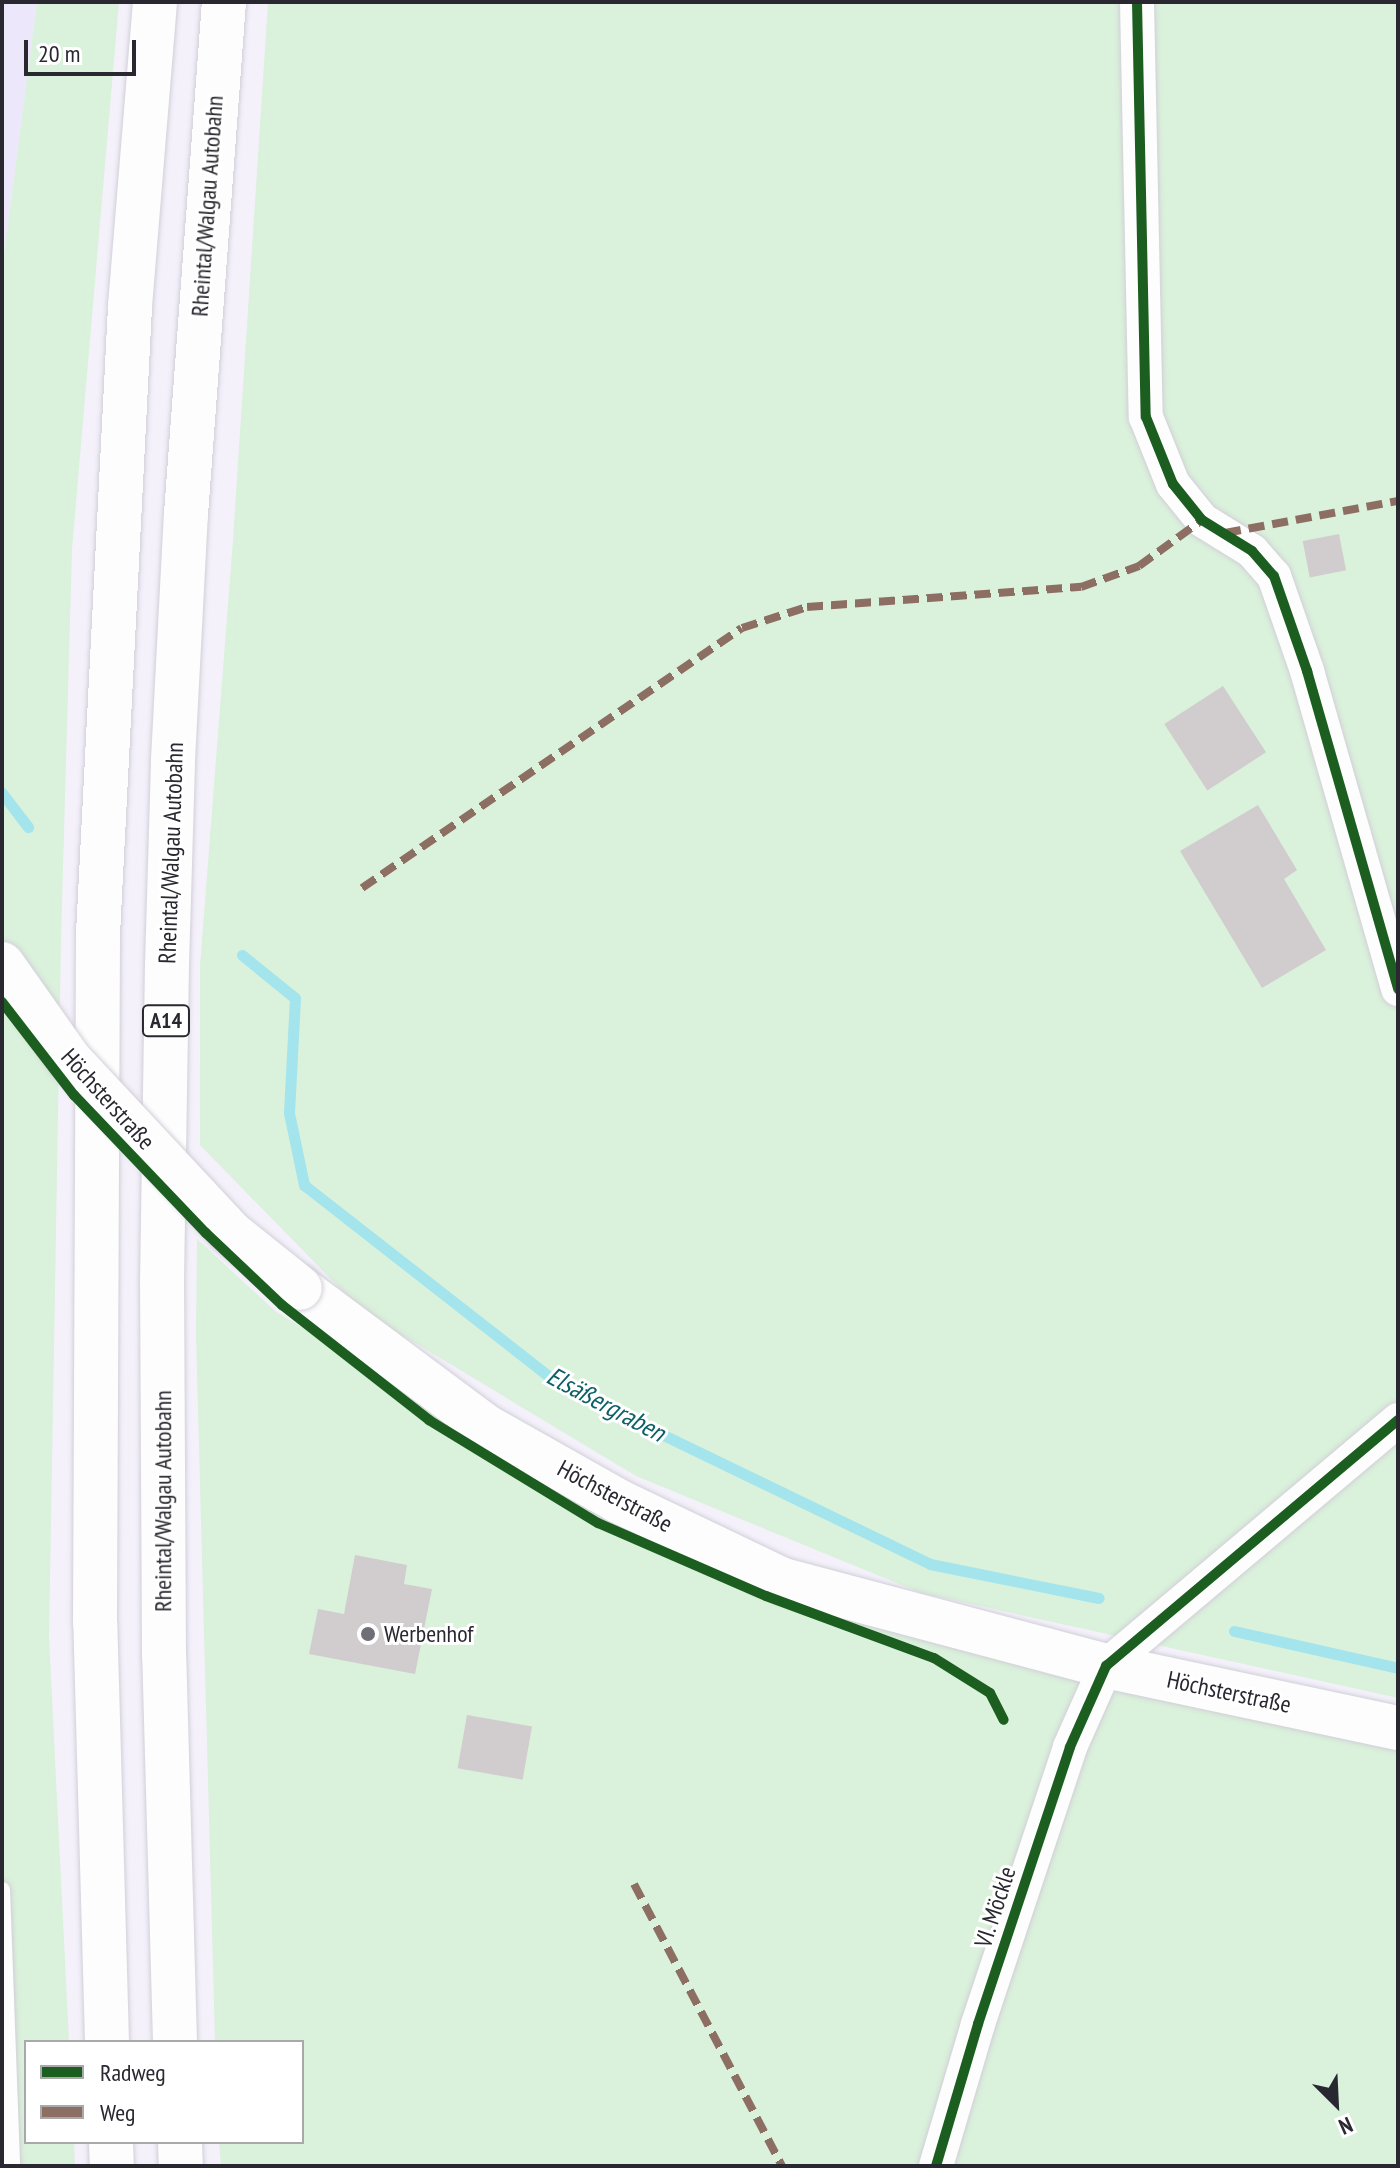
<!DOCTYPE html>
<html>
<head>
<meta charset="utf-8">
<style>
  body { margin:0 }
  #map { position:relative; width:1400px; height:2168px; overflow:hidden; background:#f4f1fb; font-family:"PT Sans Narrow",sans-serif }
  div>[style] { position:absolute }
  [style*='--x'] { left:calc(var(--x)*1px); top:calc(var(--y)*1px); width:calc(var(--w)*1px); rotate:calc(var(--a)*1deg) }
  .built>* { inset:0; background:#ede7fc }
  .green>* { inset:0; background:#daf1db }
  .stream>* { height:11px; margin:-5.5px; padding:0 5.5px; transform-origin:5.5px; border-radius:5.5px; background:#a3e4ed }
  .building>* { inset:0; background:#d1cdce; transform-origin:0 0 }
  .roads { filter:drop-shadow(0 0 2px #d1cfd7) drop-shadow(0 0 2px #d1cfd7) }
  .lane>* { height:16px; margin:-8px; padding:0 8px; transform-origin:8px; border-radius:8px; background:#fdfdfe }
  .street>* { height:34px; margin:-17px; padding:0 17px; transform-origin:17px; border-radius:17px; background:#fdfdfe }
  .secondary>* { height:44px; margin:-22px; padding:0 22px; transform-origin:22px; border-radius:22px; background:#fdfdfe }
  .highway>* { height:44px; margin:-22px; padding:0 22px; transform-origin:22px; border-radius:22px; background:#fdfdfe }
  .bridges { filter:drop-shadow(0 0 2px #d1cfd7) drop-shadow(0 0 2px #d1cfd7) }
  .secondary-bridge>* { height:44px; margin:-22px; padding:0 22px; transform-origin:22px; border-radius:22px; background:#fdfdfe }
  .quiet>* { height:8px; margin-top:-4px; transform-origin:0; background:repeating-linear-gradient(90deg,#8d6e63 0 16px,transparent 0 24px) }
  .cycleway>* { height:10px; margin:-5px; padding:0 5px; transform-origin:5px; border-radius:5px; background:#1b5e20 }
  .dots>* { width:22px; height:22px; translate:-50% -50%; box-sizing:border-box; border:4px solid #fff; border-radius:50% }
  span { translate:-50% -50%; white-space:nowrap; text-align:center; line-height:1.15; -webkit-text-stroke:6px #fff; paint-order:stroke }
  .shield-label span { padding:2px 6px; background:#fff; border:2px solid; border-radius:6px; -webkit-text-stroke-width:0 }
  .shield-label { font-size:22px; color:#29272f; font-weight:700 }
  .street-label { font-size:24px; color:#29272f }
  .poi-label { font-size:24px; color:#29272f }
  .left { translate:0 -50%; text-align:left }
  .water-label { font-size:26px; color:#0c6066; font-style:italic }
  .frame { position:absolute; inset:0; border:4px solid #29272f; pointer-events:none }
  .legend { position:absolute; left:24px; top:2040px; width:280px; height:104px; box-sizing:border-box; background:#fff; border:2px solid #a9a9ac; margin:0; padding:10px 14px; list-style:none; font-size:24px; color:#29272f }
  .legend li { display:flex; align-items:center; gap:16px; height:40px }
  .legend b { width:40px; border:2px solid #a9a9ac }
  .north { position:absolute; left:1296px; top:2064px; width:80px; height:80px; -webkit-text-stroke:6px #fff; paint-order:stroke; rotate:156deg; font-size:22px; font-weight:700; line-height:32px; text-align:center; color:#29272f }
  .north::after { content:''; display:block; margin:auto; width:28px; height:36px; background:#29272f; clip-path:polygon(50% 0,100% 100%,50% 72%,0 100%) }
  .scale { position:absolute; left:24px; top:40px; width:112px; height:36px; box-sizing:border-box; border:4px solid #29272f; border-top:0; padding-left:10px; font-size:24px; line-height:28px; white-space:nowrap; color:#29272f; -webkit-text-stroke:6px #fff; paint-order:stroke }
</style>
</head>
<body>
<div id="map">
  <div class="built">
    <i style="clip-path:polygon(2px 2px,37px 2px,2px 269px)"></i>
  </div>
  <div class="green">
    <i style="clip-path:polygon(37px 2px,119px 2px,72px 549px,61px 939px,49px 1637px,69px 2042px,26px 2042px,26px 2142px,74px 2142px,75px 2166px,2px 2166px,2px 269px)"></i>
    <i style="clip-path:polygon(268px 2px,1398px 2px,1398px 1698px,921px 1593px,636px 1476px,362px 1311px,200px 1145px,200px 966px,233px 540px)"></i>
    <i style="clip-path:polygon(197px 1239px,275px 1311px,632px 1526px,1398px 1743px,1398px 2166px,221px 2166px,219px 2142px,302px 2142px,302px 2042px,215px 2042px,196px 1335px)"></i>
  </div>
  <div class="stream">
    <i style="--x:2;--y:793;--w:43;--a:52.6"></i>
    <i style="--x:242;--y:955;--w:68;--a:39.1"></i>
    <i style="--x:295;--y:998;--w:115;--a:93"></i>
    <i style="--x:289;--y:1113;--w:74;--a:78.2"></i>
    <i style="--x:304;--y:1185;--w:325;--a:38"></i>
    <i style="--x:560;--y:1385;--w:411;--a:25.8"></i>
    <i style="--x:930;--y:1564;--w:172;--a:11.4"></i>
    <i style="--x:1234;--y:1631;--w:168;--a:12.7"></i>
  </div>
  <div class="building">
    <i style="left:1339px;top:534px;width:37px;height:37px;rotate:79deg"></i>
    <i style="left:1223px;top:686px;width:79px;height:70px;rotate:57deg"></i>
    <i style="clip-path:polygon(1258px 805px,1297px 870px,1284px 879px,1326px 950px,1262px 988px,1180px 851px)"></i>
    <i style="clip-path:polygon(355px 1555px,407px 1565px,404px 1584px,432px 1589px,415px 1674px,309px 1654px,318px 1609px,344px 1614px)"></i>
    <i style="left:467px;top:1715px;width:66px;height:54px;rotate:10deg"></i>
  </div>
  <div class="roads">
    <div class="lane">
      <i style="--x:2;--y:1890;--w:276;--a:87.9"></i>
    </div>
    <div class="street">
      <i style="--x:1137;--y:2;--w:415;--a:88.8"></i>
      <i style="--x:1146;--y:417;--w:72;--a:68.1"></i>
      <i style="--x:1173;--y:484;--w:46;--a:51.1"></i>
      <i style="--x:1202;--y:520;--w:59;--a:31.8"></i>
      <i style="--x:1252;--y:551;--w:33;--a:49"></i>
      <i style="--x:1274;--y:576;--w:101;--a:70.8"></i>
      <i style="--x:1307;--y:671;--w:331;--a:74"></i>
      <i style="--x:936;--y:2166;--w:148;--a:-73.5"></i>
      <i style="--x:978;--y:2024;--w:292;--a:-71.6"></i>
      <i style="--x:1070;--y:1747;--w:89;--a:-66"></i>
      <i style="--x:1106;--y:1666;--w:382;--a:-40.1"></i>
    </div>
    <div class="secondary">
      <i style="--x:300;--y:1288;--w:231;--a:36.7"></i>
      <i style="--x:485;--y:1426;--w:153;--a:29.4"></i>
      <i style="--x:618;--y:1501;--w:183;--a:25.6"></i>
      <i style="--x:783;--y:1580;--w:334;--a:14.9"></i>
      <i style="--x:1106;--y:1666;--w:299;--a:12"></i>
    </div>
    <div class="highway">
      <i style="--x:107;--y:2042;--w:419;--a:-91.6"></i>
      <i style="--x:95;--y:1623;--w:689;--a:-89.75"></i>
      <i style="--x:98;--y:934;--w:629;--a:-87.08"></i>
      <i style="--x:130;--y:306;--w:305;--a:-85.3"></i>
      <i style="--x:175;--y:2042;--w:386;--a:-91.6"></i>
      <i style="--x:164;--y:1656;--w:374;--a:-90.3"></i>
      <i style="--x:162;--y:1282;--w:317;--a:-89.1"></i>
      <i style="--x:167;--y:965;--w:205;--a:-88.3"></i>
      <i style="--x:173;--y:760;--w:246;--a:-87"></i>
      <i style="--x:186;--y:514;--w:513;--a:-85.76"></i>
      <i style="--x:111;--y:2142;--w:24;--a:88"></i>
      <i style="--x:180;--y:2142;--w:24;--a:88"></i>
    </div>
  </div>
  <div class="bridges">
    <div class="secondary-bridge">
      <i style="--x:2;--y:964;--w:116;--a:54.8"></i>
      <i style="--x:69;--y:1059;--w:238;--a:47"></i>
      <i style="--x:231;--y:1233;--w:88;--a:38.6"></i>
    </div>
  </div>
  <div class="quiet">
    <i style="--x:1225;--y:533;--w:176;--a:-10.5"></i>
    <i style="--x:362;--y:888;--w:460;--a:-34.4"></i>
    <i style="--x:742;--y:628;--w:68;--a:-17.9"></i>
    <i style="--x:807;--y:607;--w:275;--a:-4.2"></i>
    <i style="--x:1081;--y:587;--w:62;--a:-19.9"></i>
    <i style="--x:1139;--y:566;--w:78;--a:-36.1"></i>
    <i style="--x:634;--y:1884;--w:318;--a:62.3"></i>
  </div>
  <div class="cycleway">
    <i style="--x:1137;--y:2;--w:415;--a:88.8"></i>
    <i style="--x:1146;--y:417;--w:72;--a:68.1"></i>
    <i style="--x:1173;--y:484;--w:46;--a:51.1"></i>
    <i style="--x:1202;--y:520;--w:59;--a:31.8"></i>
    <i style="--x:1252;--y:551;--w:33;--a:49"></i>
    <i style="--x:1274;--y:576;--w:101;--a:70.8"></i>
    <i style="--x:1307;--y:671;--w:331;--a:74"></i>
    <i style="--x:2;--y:1002;--w:118;--a:52.3"></i>
    <i style="--x:74;--y:1095;--w:191;--a:46.3"></i>
    <i style="--x:206;--y:1233;--w:105;--a:43.5"></i>
    <i style="--x:282;--y:1305;--w:187;--a:38"></i>
    <i style="--x:429;--y:1420;--w:198;--a:31.4"></i>
    <i style="--x:598;--y:1523;--w:183;--a:23.5"></i>
    <i style="--x:766;--y:1596;--w:179;--a:20.3"></i>
    <i style="--x:934;--y:1658;--w:66;--a:32"></i>
    <i style="--x:990;--y:1693;--w:30;--a:63"></i>
    <i style="--x:936;--y:2166;--w:148;--a:-73.5"></i>
    <i style="--x:978;--y:2024;--w:292;--a:-71.6"></i>
    <i style="--x:1070;--y:1747;--w:89;--a:-66"></i>
    <i style="--x:1106;--y:1666;--w:382;--a:-40.1"></i>
  </div>
  <div class="dots">
    <i style="left:368px;top:1634px;background:#706e76"></i>
  </div>
  <div class="shield-label">
    <span style="left:166px;top:1021px">A14</span>
  </div>
  <div class="street-label">
    <span style="left:207px;top:206px;rotate:-86deg">Rheintal/Walgau Autobahn</span>
    <span style="left:171px;top:853px;rotate:-88deg">Rheintal/Walgau Autobahn</span>
    <span style="left:108px;top:1099px;rotate:48deg">Höchsterstraße</span>
    <span style="left:615px;top:1496px;rotate:28deg">Höchsterstraße</span>
    <span style="left:163px;top:1501px;rotate:-90deg">Rheintal/Walgau Autobahn</span>
    <span style="left:1229px;top:1692px;rotate:12deg">Höchsterstraße</span>
    <span style="left:995px;top:1907px;rotate:-72deg">VI. Möckle</span>
  </div>
  <div class="poi-label">
    <span class="left" style="left:384px;top:1634px">Werbenhof</span>
  </div>
  <div class="water-label">
    <span style="left:606px;top:1404px;rotate:28deg">Elsäßergraben</span>
  </div>
  <div class="frame"></div>
  <ul class="legend">
  <li><b style="height:10px;background:#1b5e20"></b>Radweg</li>
  <li><b style="height:10px;background:#8d6e63"></b>Weg</li>
  </ul>
  <div class="north">N</div>
  <div class="scale">20 m</div>
</div>
</body>
</html>
